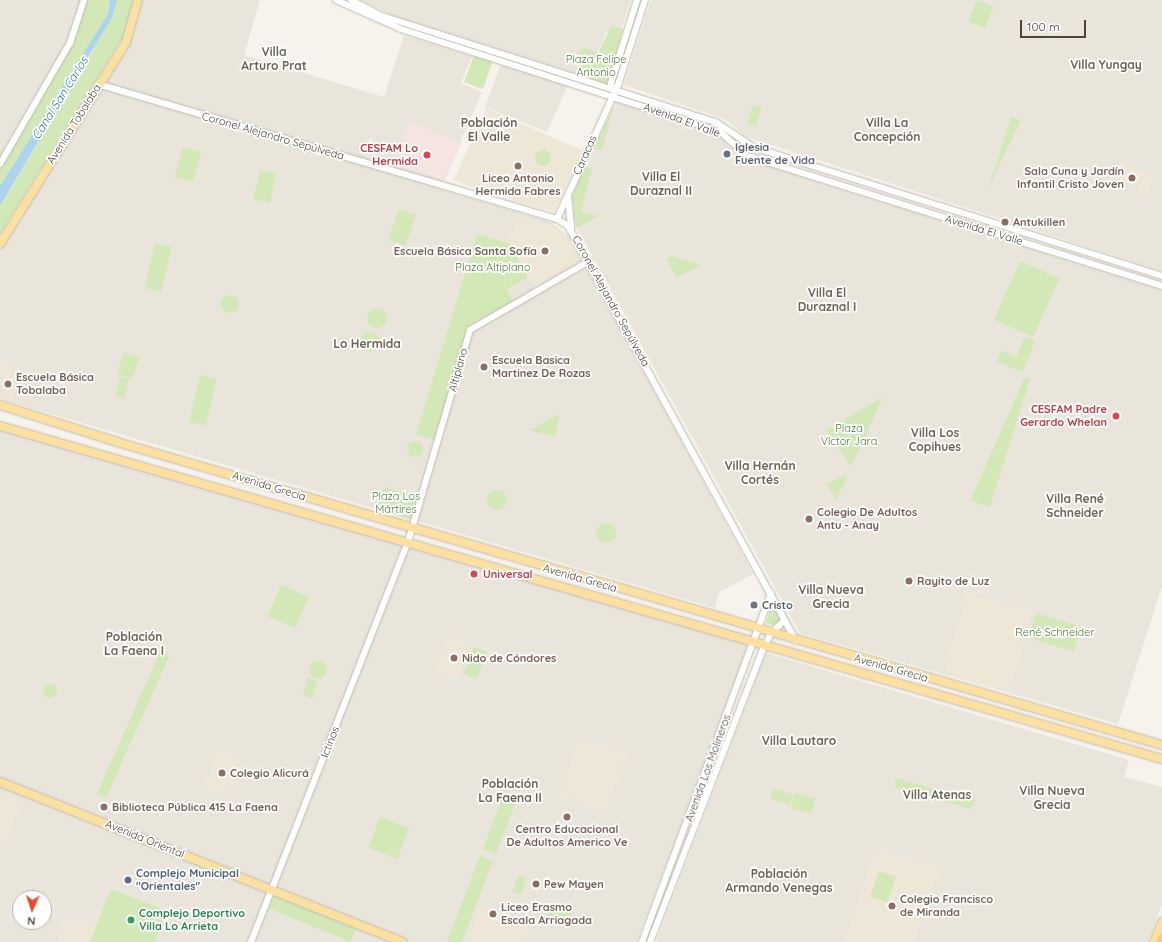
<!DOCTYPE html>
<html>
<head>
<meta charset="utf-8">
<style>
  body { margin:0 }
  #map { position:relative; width:1162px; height:942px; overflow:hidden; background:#f6f3ec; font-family:Quicksand,sans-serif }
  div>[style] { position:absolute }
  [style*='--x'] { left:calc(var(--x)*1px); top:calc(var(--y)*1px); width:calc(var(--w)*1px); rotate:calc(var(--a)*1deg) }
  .residential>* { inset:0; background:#e9e5db }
  .education>* { inset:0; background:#eee7d7; transform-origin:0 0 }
  .medical>* { inset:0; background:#f5e4e1 }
  .green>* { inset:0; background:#d2e8b7; transform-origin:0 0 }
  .round { border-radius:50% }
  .water>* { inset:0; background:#acd4ef }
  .roads { filter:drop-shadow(0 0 1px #c1bbaf) drop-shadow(0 0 1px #c1bbaf) }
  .minor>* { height:6px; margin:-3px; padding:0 3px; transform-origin:3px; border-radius:3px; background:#fff }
  .major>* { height:8px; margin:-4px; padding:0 4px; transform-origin:4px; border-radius:4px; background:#fbe0a0 }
  .highway>* { height:9px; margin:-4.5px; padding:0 4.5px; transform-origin:4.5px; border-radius:4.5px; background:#f9cc74 }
  .dots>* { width:11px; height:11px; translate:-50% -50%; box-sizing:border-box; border:2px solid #fff; border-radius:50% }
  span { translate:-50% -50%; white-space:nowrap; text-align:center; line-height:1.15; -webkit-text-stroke:3.5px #fff; paint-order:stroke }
  .park-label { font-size:11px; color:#4b7b2e }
  .street-label { font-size:11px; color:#4a443a }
  .worship-label { font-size:11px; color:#5b616d; font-weight:700 }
  .left { translate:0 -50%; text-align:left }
  .health-label { font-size:11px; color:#be3a42; font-weight:700 }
  .right { translate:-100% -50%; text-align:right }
  .education-label { font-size:11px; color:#785e54; font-weight:700 }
  .service-label { font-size:11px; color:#4e5e75; font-weight:700 }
  .leisure-label { font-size:11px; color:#27864d; font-weight:700 }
  .neighbourhood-label { font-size:12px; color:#6d6151; font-weight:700 }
  .water-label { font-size:12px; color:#337aac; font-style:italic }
  .north { position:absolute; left:12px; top:890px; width:40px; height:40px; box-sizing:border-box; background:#fff; border:1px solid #b7b4b0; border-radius:50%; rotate:183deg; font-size:11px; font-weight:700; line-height:16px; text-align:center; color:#4a443a }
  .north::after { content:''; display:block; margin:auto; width:14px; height:18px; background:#f24427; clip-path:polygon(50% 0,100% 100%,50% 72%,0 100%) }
  .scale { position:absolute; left:1020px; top:20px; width:66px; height:18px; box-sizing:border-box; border:2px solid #4a443a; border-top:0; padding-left:5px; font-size:12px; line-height:14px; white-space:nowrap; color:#4a443a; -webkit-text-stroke:3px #fff; paint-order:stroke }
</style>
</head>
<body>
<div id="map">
  <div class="residential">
    <i style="clip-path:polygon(0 0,87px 0,69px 49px,0 168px)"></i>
    <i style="clip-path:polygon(142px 0,260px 0,244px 55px,384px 97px,404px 35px,472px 56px,461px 83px,482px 92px,440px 189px,551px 222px,573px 240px,753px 574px,719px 592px,715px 608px,0 399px,0 251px,135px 29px)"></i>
    <i style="clip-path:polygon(361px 0,631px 0,619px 35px,607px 31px,587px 77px,393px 16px)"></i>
    <i style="clip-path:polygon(651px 0,1162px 0,1162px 271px,747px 137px,725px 119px,624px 85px)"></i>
    <i style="clip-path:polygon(501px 65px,568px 85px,547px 132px,485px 107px)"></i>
    <i style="clip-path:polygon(617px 100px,721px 134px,746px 159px,1162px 290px,1162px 586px,1118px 724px,800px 633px,576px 226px,573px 214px,577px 190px)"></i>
    <i style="clip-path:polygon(evenodd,0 430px,749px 645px,637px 942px,0 942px,0 430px,20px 898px,44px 898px,44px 922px,20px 922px,20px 898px)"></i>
    <i style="clip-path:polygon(766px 653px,1129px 760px,1124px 777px,1162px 787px,1162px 903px,1148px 942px,656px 942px)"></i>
  </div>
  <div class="education">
    <i style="clip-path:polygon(486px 108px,583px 151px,554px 212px,513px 200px,482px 184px,476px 189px,454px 180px)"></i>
    <i style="clip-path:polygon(1120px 161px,1153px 175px,1147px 197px,1137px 194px,1139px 187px,1122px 181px,1119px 189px,1109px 186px)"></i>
    <i style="clip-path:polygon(518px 215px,563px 231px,580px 262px,535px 287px,509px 241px)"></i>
    <i style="clip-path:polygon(0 358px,20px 369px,11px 403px,0 399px)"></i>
    <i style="left:967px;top:594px;width:68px;height:83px;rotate:16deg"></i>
    <i style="left:450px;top:637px;width:23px;height:37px;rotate:23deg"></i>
    <i style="left:580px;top:738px;width:50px;height:60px;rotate:21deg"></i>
    <i style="left:218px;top:752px;width:24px;height:36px;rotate:22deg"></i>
    <i style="clip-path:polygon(0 792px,22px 801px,1px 852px,0 852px)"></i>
    <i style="clip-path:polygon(876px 848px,940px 870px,914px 942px,844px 942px)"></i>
    <i style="clip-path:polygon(483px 904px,532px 924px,524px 942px,467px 942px)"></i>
    <i style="clip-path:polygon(65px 918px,96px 928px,90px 942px,56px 942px)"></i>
  </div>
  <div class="medical">
    <i style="clip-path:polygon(409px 121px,461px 144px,445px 180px,395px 166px)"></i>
  </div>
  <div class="green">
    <i style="clip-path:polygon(87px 0,110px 0,108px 14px,0 186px,0 168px,69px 49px)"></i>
    <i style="clip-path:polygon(117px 0,134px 0,122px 39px,0 234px,0 206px,91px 54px)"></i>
    <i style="left:977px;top:0;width:18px;height:23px;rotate:22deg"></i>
    <i style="clip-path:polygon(611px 26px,623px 29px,607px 85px,577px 74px,581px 47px,598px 53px)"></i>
    <i style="left:474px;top:55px;width:20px;height:29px;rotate:20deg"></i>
    <i style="clip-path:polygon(614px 105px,602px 151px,594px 149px)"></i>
    <i style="left:753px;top:105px;width:9px;height:20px;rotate:18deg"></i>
    <i style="clip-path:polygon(1011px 117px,1021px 120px,988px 189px)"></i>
    <i style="left:183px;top:147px;width:19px;height:31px;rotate:16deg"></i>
    <i class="round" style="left:535px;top:150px;width:16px;height:16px"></i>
    <i style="clip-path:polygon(585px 166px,592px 169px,581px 211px,599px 216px,577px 228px,572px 196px)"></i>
    <i style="left:260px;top:170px;width:17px;height:30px;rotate:13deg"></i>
    <i style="left:399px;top:209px;width:18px;height:33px;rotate:19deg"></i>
    <i style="clip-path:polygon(477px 234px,510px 244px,528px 278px,507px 289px,513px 301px,469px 325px,435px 440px,416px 434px)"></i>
    <i style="left:155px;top:243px;width:17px;height:46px;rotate:13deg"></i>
    <i style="clip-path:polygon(672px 256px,701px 265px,676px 278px,667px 259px)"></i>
    <i style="left:1020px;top:261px;width:43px;height:64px;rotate:24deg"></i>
    <i class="round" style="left:221px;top:295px;width:18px;height:18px"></i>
    <i class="round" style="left:367px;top:308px;width:20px;height:20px"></i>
    <i class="round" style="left:360px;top:332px;width:20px;height:20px"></i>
    <i style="clip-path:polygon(1025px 337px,1035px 341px,1023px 372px,997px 362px,1001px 351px,1016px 357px)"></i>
    <i style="left:124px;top:353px;width:16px;height:22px;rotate:18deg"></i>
    <i style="left:200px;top:375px;width:17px;height:48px;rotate:13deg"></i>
    <i style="left:120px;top:377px;width:9px;height:20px;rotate:13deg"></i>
    <i style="clip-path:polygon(1025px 377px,1030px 379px,990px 507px,970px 501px)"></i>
    <i style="clip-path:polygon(883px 397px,851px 467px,826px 430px)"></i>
    <i style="clip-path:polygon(560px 414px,555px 437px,529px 430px)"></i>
    <i class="round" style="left:407px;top:441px;width:16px;height:16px"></i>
    <i style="clip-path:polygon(848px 473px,836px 501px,827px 484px)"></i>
    <i style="left:384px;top:487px;width:36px;height:24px;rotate:16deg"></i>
    <i class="round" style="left:487px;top:490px;width:20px;height:20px"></i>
    <i class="round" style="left:596px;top:523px;width:20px;height:20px"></i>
    <i style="left:281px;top:585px;width:30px;height:34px;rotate:23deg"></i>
    <i style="clip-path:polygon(772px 602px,788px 630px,766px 623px)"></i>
    <i style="left:1036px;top:613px;width:47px;height:26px;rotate:17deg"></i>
    <i style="left:474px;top:647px;width:14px;height:29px;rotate:21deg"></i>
    <i style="left:160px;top:652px;width:10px;height:156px;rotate:24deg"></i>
    <i class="round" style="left:309px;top:661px;width:18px;height:18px"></i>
    <i style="left:308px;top:678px;width:10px;height:18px;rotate:17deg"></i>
    <i class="round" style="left:43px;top:684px;width:14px;height:14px"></i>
    <i style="clip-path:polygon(896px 778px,975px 800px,970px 809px,894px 786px)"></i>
    <i style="left:773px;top:788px;width:21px;height:11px;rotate:17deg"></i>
    <i style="left:505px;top:791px;width:14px;height:62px;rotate:21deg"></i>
    <i style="left:795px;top:793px;width:21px;height:16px;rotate:14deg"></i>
    <i style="left:380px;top:817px;width:31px;height:33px;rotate:21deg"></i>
    <i style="left:480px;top:856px;width:14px;height:93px;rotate:21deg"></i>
    <i style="left:879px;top:871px;width:18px;height:27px;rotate:19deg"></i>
    <i style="left:518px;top:875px;width:9px;height:18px;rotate:18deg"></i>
    <i style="clip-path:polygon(111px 889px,167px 911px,155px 942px,90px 942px)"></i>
    <i style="left:275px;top:894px;width:88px;height:16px;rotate:22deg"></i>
    <i style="left:551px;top:905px;width:23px;height:16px;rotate:20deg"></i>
  </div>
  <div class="water">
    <i style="clip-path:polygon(110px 0,117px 0,112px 17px,0 206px,0 186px,108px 14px)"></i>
  </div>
  <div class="roads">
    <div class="minor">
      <i style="--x:336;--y:0;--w:71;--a:24"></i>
      <i style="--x:401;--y:29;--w:334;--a:17.8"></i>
      <i style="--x:719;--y:131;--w:38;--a:41"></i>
      <i style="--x:748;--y:156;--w:434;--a:17.4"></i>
      <i style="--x:351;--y:0;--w:32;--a:28"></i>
      <i style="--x:379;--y:15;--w:355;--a:17.7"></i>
      <i style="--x:717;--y:123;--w:43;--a:33.7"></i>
      <i style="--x:753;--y:147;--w:429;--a:17.5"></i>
      <i style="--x:98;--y:84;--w:478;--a:16.4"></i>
      <i style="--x:557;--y:219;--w:13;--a:32"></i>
      <i style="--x:568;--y:226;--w:473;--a:61.2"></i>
      <i style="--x:613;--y:90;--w:7;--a:-106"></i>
      <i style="--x:611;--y:83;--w:87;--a:-72.6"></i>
      <i style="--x:0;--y:164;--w:140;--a:-60"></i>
      <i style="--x:70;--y:43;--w:45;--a:-72"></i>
      <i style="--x:568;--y:197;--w:31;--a:84"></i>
      <i style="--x:557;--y:219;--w:147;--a:-65.5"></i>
      <i style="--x:618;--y:85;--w:89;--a:-72.4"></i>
      <i style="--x:251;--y:942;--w:430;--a:-68.6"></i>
      <i style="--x:408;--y:542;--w:221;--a:-73.7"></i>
      <i style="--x:470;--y:330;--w:138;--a:-30.1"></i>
      <i style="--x:642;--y:942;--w:372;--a:-69.7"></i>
      <i style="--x:650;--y:942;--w:312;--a:-68.9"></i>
      <i style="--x:762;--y:651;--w:20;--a:-63"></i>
      <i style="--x:771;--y:633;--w:19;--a:-43"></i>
    </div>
    <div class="major">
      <i style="--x:0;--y:244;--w:238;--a:-58"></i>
      <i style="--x:126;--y:42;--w:44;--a:-74.1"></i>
      <i style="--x:0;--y:405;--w:123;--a:17.5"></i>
      <i style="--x:117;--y:442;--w:1088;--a:16.17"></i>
      <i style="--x:0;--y:426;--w:1209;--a:15.99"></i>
      <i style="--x:0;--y:782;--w:433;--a:21.7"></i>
      <i style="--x:1154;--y:942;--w:22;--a:-68"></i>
    </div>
    <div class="highway">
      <i style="--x:1160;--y:942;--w:4;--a:-63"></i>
    </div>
  </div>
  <div class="dots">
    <i style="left:727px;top:154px;background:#6b7280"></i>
    <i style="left:427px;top:155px;background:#e0444e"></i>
    <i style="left:518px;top:166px;background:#8d6e63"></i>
    <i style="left:1132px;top:178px;background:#8d6e63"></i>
    <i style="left:1005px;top:222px;background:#8d6e63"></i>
    <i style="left:545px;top:251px;background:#8d6e63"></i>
    <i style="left:484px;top:367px;background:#8d6e63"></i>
    <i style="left:8px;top:384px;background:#8d6e63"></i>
    <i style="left:1116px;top:416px;background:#e0444e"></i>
    <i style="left:809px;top:519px;background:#8d6e63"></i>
    <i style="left:474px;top:574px;background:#e0444e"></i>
    <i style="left:909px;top:581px;background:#8d6e63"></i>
    <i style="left:754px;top:605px;background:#6b7280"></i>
    <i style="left:454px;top:658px;background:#8d6e63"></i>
    <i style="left:222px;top:773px;background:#8d6e63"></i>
    <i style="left:104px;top:807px;background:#8d6e63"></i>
    <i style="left:567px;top:817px;background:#8d6e63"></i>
    <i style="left:128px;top:880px;background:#5c6f8a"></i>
    <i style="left:536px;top:884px;background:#8d6e63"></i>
    <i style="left:892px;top:906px;background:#8d6e63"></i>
    <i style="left:493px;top:914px;background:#8d6e63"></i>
    <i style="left:131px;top:920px;background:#2e9e5b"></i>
  </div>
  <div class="park-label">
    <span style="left:596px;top:66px">Plaza Felipe<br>Antonio</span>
    <span style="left:493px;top:267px">Plaza Altiplano</span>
    <span style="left:849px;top:435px">Plaza<br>Víctor Jara</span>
    <span style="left:396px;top:503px">Plaza Los<br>Mártires</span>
    <span style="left:1055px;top:632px">René Schneider</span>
  </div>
  <div class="street-label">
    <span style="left:682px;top:120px;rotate:20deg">Avenida El Valle</span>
    <span style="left:74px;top:124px;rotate:-58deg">Avenida Tobalaba</span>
    <span style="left:273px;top:136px;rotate:16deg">Coronel Alejandro Sepúlveda</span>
    <span style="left:585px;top:155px;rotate:-66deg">Caracas</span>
    <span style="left:984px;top:230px;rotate:17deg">Avenida El Valle</span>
    <span style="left:611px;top:301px;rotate:61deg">Coronel Alejandro Sepúlveda</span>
    <span style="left:458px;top:370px;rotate:-74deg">Altiplano</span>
    <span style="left:269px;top:486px;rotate:17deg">Avenida Grecia</span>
    <span style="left:580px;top:578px;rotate:16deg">Avenida Grecia</span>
    <span style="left:891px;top:668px;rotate:16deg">Avenida Grecia</span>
    <span style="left:330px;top:742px;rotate:-69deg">Ictinos</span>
    <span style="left:708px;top:768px;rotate:-70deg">Avenida Los Molineros</span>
    <span style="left:145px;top:839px;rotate:22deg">Avenida Oriental</span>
  </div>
  <div class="worship-label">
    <span class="left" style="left:735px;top:154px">Iglesia<br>Fuente de Vida</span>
    <span class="left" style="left:762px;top:605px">Cristo</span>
  </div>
  <div class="health-label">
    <span class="right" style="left:418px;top:155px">CESFAM Lo<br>Hermida</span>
    <span class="right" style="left:1107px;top:416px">CESFAM Padre<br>Gerardo Whelan</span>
    <span class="left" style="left:483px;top:574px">Universal</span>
  </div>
  <div class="education-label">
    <span class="right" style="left:1124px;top:178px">Sala Cuna y Jardín<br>Infantil Cristo Joven</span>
    <span style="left:518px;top:185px">Liceo Antonio<br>Hermida Fabres</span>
    <span class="left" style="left:1013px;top:222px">Antukillen</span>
    <span class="right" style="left:537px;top:251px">Escuela Básica Santa Sofía</span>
    <span class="left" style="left:492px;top:367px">Escuela Basica<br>Martinez De Rozas</span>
    <span class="left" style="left:16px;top:384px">Escuela Básica<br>Tobalaba</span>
    <span class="left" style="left:817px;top:519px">Colegio De Adultos<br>Antu - Anay</span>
    <span class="left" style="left:917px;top:581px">Rayito de Luz</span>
    <span class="left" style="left:462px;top:658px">Nido de Cóndores</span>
    <span class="left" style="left:230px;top:773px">Colegio Alicurá</span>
    <span class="left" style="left:112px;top:807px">Biblioteca Pública 415 La Faena</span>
    <span style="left:567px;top:836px">Centro Educacional<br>De Adultos Americo Ve</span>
    <span class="left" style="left:544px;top:884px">Pew Mayen</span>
    <span class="left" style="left:900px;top:906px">Colegio Francisco<br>de Miranda</span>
    <span class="left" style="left:501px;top:914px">Liceo Erasmo<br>Escala Arriagada</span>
  </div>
  <div class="service-label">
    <span class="left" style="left:136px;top:880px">Complejo Municipal<br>"Orientales"</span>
  </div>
  <div class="leisure-label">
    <span class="left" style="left:139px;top:920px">Complejo Deportivo<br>Villa Lo Arrieta</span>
  </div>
  <div class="neighbourhood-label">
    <span style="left:274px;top:59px">Villa<br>Arturo Prat</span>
    <span style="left:1106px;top:65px">Villa Yungay</span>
    <span style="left:489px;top:130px">Población<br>El Valle</span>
    <span style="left:887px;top:130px">Villa La<br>Concepción</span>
    <span style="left:661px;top:184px">Villa El<br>Duraznal II</span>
    <span style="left:827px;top:300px">Villa El<br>Duraznal I</span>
    <span style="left:367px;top:344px">Lo Hermida</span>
    <span style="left:935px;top:440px">Villa Los<br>Copihues</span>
    <span style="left:760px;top:473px">Villa Hernán<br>Cortés</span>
    <span style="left:1075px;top:506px">Villa René<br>Schneider</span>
    <span style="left:831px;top:597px">Villa Nueva<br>Grecia</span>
    <span style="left:134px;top:644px">Población<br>La Faena I</span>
    <span style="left:799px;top:741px">Villa Lautaro</span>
    <span style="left:510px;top:791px">Población<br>La Faena II</span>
    <span style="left:1052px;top:798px">Villa Nueva<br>Grecia</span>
    <span style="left:937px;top:795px">Villa Atenas</span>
    <span style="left:779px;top:881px">Población<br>Armando Venegas</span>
  </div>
  <div class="water-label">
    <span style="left:60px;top:98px;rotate:-58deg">Canal San Carlos</span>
  </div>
  <div class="north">N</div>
  <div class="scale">100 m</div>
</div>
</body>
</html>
